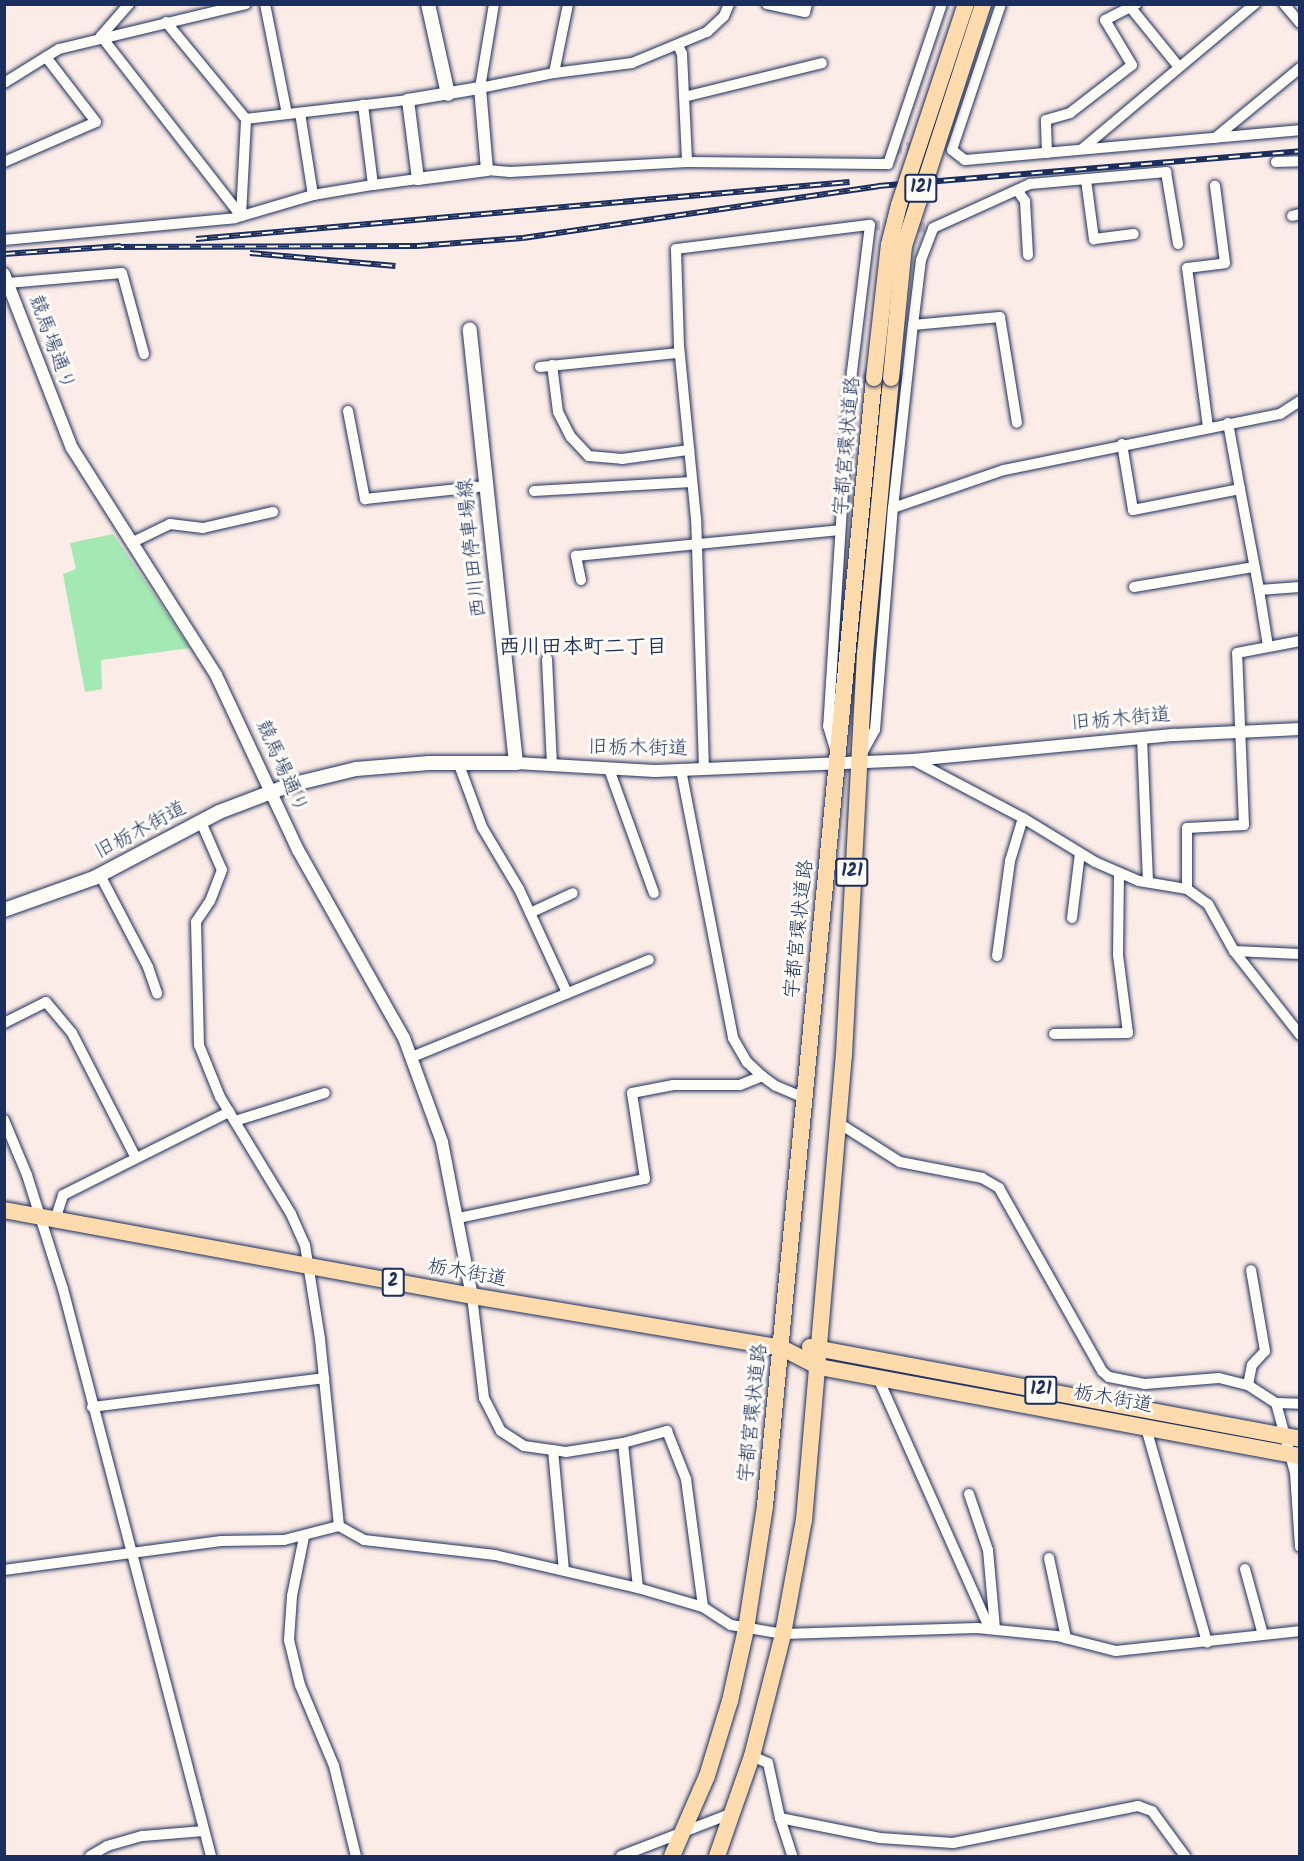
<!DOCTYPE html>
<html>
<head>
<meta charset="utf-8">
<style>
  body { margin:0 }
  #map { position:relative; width:1304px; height:1861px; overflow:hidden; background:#fcece7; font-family:Kalam,"Klee One",sans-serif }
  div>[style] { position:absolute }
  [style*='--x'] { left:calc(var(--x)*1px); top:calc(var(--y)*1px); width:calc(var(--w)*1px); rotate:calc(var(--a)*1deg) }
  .green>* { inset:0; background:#a4e8b3 }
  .minor-tunnel>* { height:10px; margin-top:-5px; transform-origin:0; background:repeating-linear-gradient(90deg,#cfc6cc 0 10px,transparent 0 15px) }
  .roads { filter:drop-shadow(0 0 2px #1b2f5e) drop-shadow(0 0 2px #1b2f5e) }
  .minor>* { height:10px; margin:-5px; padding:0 5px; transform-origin:5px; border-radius:5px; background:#fdfcf7 }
  .tertiary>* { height:12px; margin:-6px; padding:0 6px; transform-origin:6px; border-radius:6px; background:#fdfcf7 }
  .secondary>* { height:14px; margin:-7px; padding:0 7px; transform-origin:7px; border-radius:7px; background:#fdfcf7 }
  .primary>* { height:16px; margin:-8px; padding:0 8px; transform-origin:8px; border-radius:8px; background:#fedbac }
  .trunk>* { height:16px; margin:-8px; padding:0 8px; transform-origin:8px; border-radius:8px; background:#fedbac }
  .rail>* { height:6px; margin-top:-3px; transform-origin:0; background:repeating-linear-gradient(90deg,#fdfcf7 0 11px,#1b2f5e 0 22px); box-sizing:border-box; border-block:2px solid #1b2f5e }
  .bridges { filter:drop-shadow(0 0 2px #1b2f5e) drop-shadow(0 0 2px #1b2f5e) }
  .trunk-bridge>* { height:16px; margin:-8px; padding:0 8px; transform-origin:8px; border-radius:8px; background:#fedbac }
  span { translate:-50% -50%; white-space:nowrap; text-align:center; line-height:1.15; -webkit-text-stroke:6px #fdfcf7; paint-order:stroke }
  .shield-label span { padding:2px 4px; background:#fdfcf7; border:2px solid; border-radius:4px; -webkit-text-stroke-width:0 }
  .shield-label { font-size:18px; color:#1b2f5e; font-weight:700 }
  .street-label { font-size:20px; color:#1b2f5e }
  .neighbourhood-label { font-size:21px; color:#1b2f5e; font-weight:700 }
  .frame { position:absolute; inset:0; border:6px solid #1b2f5e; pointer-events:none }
</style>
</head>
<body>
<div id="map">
  <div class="green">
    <i style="clip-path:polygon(113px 534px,190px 648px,101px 660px,102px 689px,85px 692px,63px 574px,76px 569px,70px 543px)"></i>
  </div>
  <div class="minor-tunnel">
    <i style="--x:892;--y:150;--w:30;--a:-8"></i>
    <i style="--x:870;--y:225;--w:63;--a:2.7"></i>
  </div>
  <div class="roads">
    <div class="minor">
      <i style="--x:265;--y:4;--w:112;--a:78.7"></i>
      <i style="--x:494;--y:4;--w:85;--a:99.5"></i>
      <i style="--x:480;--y:88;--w:76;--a:-11.5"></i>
      <i style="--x:554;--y:73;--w:79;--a:-7.3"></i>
      <i style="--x:632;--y:63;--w:81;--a:-22.5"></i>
      <i style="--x:707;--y:32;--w:23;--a:-43"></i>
      <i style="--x:724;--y:16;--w:13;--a:-67"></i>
      <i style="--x:767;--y:4;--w:39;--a:12"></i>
      <i style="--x:805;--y:12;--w:8;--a:-76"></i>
      <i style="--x:1001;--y:4;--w:154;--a:108.6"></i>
      <i style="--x:952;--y:150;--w:16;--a:38"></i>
      <i style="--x:965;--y:160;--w:336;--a:-5.1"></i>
      <i style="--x:1284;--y:4;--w:25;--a:50"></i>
      <i style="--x:1131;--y:8;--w:76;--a:50.9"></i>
      <i style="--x:166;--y:22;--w:126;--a:50.5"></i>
      <i style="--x:101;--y:36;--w:228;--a:52.1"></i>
      <i style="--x:241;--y:216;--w:97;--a:-87"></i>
      <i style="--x:246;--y:119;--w:163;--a:-6.7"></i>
      <i style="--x:101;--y:36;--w:43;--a:-48.8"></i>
      <i style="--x:678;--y:45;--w:10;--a:66"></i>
      <i style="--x:682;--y:54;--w:108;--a:87.3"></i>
      <i style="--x:554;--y:73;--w:70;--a:-78.5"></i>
      <i style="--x:4;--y:83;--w:65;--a:-31.7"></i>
      <i style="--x:59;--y:49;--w:192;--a:-13.5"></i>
      <i style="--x:684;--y:97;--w:142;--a:-13.8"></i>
      <i style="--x:300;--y:113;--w:83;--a:81"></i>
      <i style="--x:1215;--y:138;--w:110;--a:-39.5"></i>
      <i style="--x:1082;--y:149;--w:226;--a:-40"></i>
      <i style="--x:1047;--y:153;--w:33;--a:-92"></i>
      <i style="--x:1046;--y:120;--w:25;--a:-16"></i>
      <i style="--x:1070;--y:113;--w:78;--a:-37.7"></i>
      <i style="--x:1132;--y:65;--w:52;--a:-121"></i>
      <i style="--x:1105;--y:20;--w:35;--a:-27"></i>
      <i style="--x:4;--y:162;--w:100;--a:-23.5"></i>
      <i style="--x:96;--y:122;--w:82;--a:-127.6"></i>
      <i style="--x:1276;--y:162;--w:24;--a:-2"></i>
      <i style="--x:487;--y:170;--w:23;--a:5"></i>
      <i style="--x:510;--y:172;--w:177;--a:-3.2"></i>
      <i style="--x:687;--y:162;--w:201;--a:0.6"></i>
      <i style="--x:888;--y:164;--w:169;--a:-71.4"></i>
      <i style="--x:1086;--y:180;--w:60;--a:82.3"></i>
      <i style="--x:1094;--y:239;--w:40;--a:-7.1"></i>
      <i style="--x:373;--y:185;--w:45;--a:-7.6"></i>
      <i style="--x:1017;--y:190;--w:14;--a:54"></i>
      <i style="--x:1025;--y:201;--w:54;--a:86.8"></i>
      <i style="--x:1292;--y:216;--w:8;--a:-14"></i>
      <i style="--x:4;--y:240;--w:232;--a:-5.4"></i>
      <i style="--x:235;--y:218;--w:81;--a:-16.4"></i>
      <i style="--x:313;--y:195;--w:61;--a:-9.5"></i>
      <i style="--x:373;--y:185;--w:81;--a:-97.1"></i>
      <i style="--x:8;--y:283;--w:114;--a:-5"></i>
      <i style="--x:122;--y:273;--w:84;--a:74.8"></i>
      <i style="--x:913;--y:325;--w:87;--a:-5.3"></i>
      <i style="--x:1000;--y:317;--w:107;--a:80.9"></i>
      <i style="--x:552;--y:365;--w:47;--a:82.7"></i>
      <i style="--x:558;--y:412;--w:28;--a:63"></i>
      <i style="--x:571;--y:437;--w:26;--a:47"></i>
      <i style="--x:589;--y:456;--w:33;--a:5"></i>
      <i style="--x:622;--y:459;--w:68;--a:-7.7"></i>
      <i style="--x:540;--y:367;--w:140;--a:-5.8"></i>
      <i style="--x:348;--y:411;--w:90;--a:79.1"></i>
      <i style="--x:365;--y:499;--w:122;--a:-6.1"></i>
      <i style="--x:1228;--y:423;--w:67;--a:79.7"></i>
      <i style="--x:1208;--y:427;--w:160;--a:-97.5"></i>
      <i style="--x:1187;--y:268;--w:38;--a:-7"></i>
      <i style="--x:1225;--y:263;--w:78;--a:-97.4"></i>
      <i style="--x:1122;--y:444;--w:67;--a:80.5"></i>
      <i style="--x:1133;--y:510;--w:109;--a:-11.1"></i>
      <i style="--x:1240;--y:489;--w:103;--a:79.3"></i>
      <i style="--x:1259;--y:590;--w:41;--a:-4.2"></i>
      <i style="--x:534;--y:491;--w:158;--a:-3.3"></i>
      <i style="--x:893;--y:508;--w:117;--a:-18.9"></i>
      <i style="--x:1004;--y:470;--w:282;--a:-11.5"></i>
      <i style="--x:1280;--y:414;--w:24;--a:-33"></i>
      <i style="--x:131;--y:543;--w:43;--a:-26"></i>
      <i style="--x:170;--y:524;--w:33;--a:7"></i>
      <i style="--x:203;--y:528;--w:72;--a:-12.9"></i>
      <i style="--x:581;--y:580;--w:25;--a:-102"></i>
      <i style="--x:576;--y:556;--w:265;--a:-5.6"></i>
      <i style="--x:1134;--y:587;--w:122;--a:-9.5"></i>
      <i style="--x:1259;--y:590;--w:57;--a:80.9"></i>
      <i style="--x:547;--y:659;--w:107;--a:87.3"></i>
      <i style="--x:1142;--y:738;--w:144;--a:87.6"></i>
      <i style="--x:862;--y:753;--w:26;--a:-61"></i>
      <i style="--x:875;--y:730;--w:223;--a:-85.4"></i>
      <i style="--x:893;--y:508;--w:184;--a:-83.8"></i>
      <i style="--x:913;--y:325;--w:65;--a:-83"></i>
      <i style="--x:921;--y:260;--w:34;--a:-69"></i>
      <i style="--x:933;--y:228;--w:107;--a:-24.4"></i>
      <i style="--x:1030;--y:184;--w:137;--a:-5"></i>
      <i style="--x:1166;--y:172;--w:73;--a:80.5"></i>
      <i style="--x:913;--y:760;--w:124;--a:27.8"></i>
      <i style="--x:1023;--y:818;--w:84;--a:31.4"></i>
      <i style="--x:1095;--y:862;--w:48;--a:23.4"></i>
      <i style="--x:1139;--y:881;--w:49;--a:9.5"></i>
      <i style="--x:1187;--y:889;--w:26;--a:36"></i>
      <i style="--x:1208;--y:904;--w:54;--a:61"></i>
      <i style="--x:1234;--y:951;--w:107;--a:51.8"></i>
      <i style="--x:458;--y:762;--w:69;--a:69.7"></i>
      <i style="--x:482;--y:827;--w:72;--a:59.2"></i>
      <i style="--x:519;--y:889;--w:115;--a:65.2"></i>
      <i style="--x:609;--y:769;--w:132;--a:70.1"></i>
      <i style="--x:704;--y:769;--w:250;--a:-91.8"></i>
      <i style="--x:696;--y:519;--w:174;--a:-95.6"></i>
      <i style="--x:679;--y:346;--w:97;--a:-91.8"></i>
      <i style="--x:676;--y:249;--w:195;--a:-7.1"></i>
      <i style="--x:870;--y:225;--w:172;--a:97"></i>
      <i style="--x:849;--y:396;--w:331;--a:93.6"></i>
      <i style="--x:828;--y:726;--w:24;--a:73"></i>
      <i style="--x:681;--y:770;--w:273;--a:79"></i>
      <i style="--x:733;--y:1038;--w:28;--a:60"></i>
      <i style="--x:747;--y:1062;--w:21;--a:43"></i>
      <i style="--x:762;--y:1076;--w:17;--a:36"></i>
      <i style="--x:776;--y:1086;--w:30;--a:23"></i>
      <i style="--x:201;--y:822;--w:52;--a:66.4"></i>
      <i style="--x:222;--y:870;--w:33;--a:111"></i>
      <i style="--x:210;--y:901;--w:25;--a:124"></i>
      <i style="--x:196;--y:922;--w:123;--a:88.6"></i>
      <i style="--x:199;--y:1045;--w:56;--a:68"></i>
      <i style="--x:220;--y:1097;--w:137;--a:58.7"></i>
      <i style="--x:291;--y:1214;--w:34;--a:66"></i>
      <i style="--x:305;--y:1245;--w:95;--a:80.9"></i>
      <i style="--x:320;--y:1339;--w:188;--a:84.2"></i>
      <i style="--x:100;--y:875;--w:104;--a:62.4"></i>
      <i style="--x:148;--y:967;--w:28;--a:71"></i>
      <i style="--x:1187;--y:889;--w:61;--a:-90"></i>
      <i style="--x:1187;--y:828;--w:57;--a:-3"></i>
      <i style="--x:1244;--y:825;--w:172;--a:-92.3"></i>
      <i style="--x:1237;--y:653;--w:64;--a:-10.8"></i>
      <i style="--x:530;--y:913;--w:47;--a:-24.9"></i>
      <i style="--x:1072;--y:918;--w:65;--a:-83"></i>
      <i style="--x:1234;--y:951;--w:66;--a:2.6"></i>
      <i style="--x:997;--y:956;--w:96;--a:-82.2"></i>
      <i style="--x:1010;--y:861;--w:45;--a:-73.2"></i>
      <i style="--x:4;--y:1023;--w:47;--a:-26.6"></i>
      <i style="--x:46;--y:1002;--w:40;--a:50"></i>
      <i style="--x:72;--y:1033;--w:140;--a:62.9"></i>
      <i style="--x:1054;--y:1034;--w:74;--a:-0.8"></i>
      <i style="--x:1128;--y:1033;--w:79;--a:-97.3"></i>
      <i style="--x:1118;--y:955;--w:82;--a:-89.3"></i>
      <i style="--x:412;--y:1057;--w:256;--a:-22.3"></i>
      <i style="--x:4;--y:1120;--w:60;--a:67.3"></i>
      <i style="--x:27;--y:1175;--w:120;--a:72.5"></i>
      <i style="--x:63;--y:1289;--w:586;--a:75.37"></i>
      <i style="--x:235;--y:1121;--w:94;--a:-17.3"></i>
      <i style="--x:837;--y:1122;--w:75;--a:32.4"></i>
      <i style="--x:900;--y:1162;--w:84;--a:11"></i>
      <i style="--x:982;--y:1178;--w:20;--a:30"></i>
      <i style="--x:999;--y:1188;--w:210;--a:60.6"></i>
      <i style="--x:1102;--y:1371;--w:9;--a:41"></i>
      <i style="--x:1109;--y:1377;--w:37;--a:11"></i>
      <i style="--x:1145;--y:1384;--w:74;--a:-4.6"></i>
      <i style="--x:1219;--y:1378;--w:30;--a:14"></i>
      <i style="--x:1248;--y:1385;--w:33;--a:33"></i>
      <i style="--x:1276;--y:1403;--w:73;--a:74.8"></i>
      <i style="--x:1295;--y:1473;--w:74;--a:86.1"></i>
      <i style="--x:458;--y:1218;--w:191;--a:-11.8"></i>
      <i style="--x:645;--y:1179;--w:87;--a:-98.6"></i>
      <i style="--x:632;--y:1093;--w:42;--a:-11"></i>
      <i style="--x:673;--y:1085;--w:67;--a:0"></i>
      <i style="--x:740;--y:1085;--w:24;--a:-22"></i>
      <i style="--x:55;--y:1220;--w:26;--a:-72"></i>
      <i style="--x:63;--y:1195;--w:186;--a:-26.6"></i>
      <i style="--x:472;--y:1296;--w:103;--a:83.3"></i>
      <i style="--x:484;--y:1398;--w:37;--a:63"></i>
      <i style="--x:501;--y:1431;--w:27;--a:33"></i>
      <i style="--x:524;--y:1446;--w:42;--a:8.1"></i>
      <i style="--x:566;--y:1452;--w:58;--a:-9"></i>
      <i style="--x:623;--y:1443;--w:46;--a:-15.3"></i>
      <i style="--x:667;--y:1431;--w:52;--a:68.4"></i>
      <i style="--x:686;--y:1479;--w:129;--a:82.4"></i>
      <i style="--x:878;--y:1378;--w:275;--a:66"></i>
      <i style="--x:1248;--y:1385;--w:20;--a:-79"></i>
      <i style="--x:1252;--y:1365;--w:19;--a:-47"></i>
      <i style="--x:1265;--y:1351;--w:82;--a:-99.8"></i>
      <i style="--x:1276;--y:1403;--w:24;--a:2"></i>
      <i style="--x:92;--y:1407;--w:234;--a:-7.1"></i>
      <i style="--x:1146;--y:1428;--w:223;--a:74.1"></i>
      <i style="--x:623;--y:1443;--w:146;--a:84.1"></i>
      <i style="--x:553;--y:1450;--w:121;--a:84.8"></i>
      <i style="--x:969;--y:1494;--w:59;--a:71.3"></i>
      <i style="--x:988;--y:1550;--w:79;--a:84.9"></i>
      <i style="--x:304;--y:1537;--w:60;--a:101.5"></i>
      <i style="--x:292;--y:1596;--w:44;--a:93.9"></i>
      <i style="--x:289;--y:1640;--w:46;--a:76.3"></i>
      <i style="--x:300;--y:1685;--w:88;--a:67.2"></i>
      <i style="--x:334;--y:1766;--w:93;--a:76.3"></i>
      <i style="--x:1049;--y:1558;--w:82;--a:78"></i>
      <i style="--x:1245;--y:1569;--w:68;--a:74.7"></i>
      <i style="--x:4;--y:1570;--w:219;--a:-7.6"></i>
      <i style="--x:221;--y:1541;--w:63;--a:-0.9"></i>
      <i style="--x:284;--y:1540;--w:57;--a:-14.3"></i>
      <i style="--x:339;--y:1526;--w:29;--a:29"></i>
      <i style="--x:364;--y:1540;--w:132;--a:6.5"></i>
      <i style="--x:495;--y:1555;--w:147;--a:13"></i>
      <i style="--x:638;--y:1588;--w:68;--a:16.3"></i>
      <i style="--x:703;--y:1607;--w:33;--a:33"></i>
      <i style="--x:731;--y:1625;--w:53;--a:9.8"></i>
      <i style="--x:783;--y:1634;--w:194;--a:-1.8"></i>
      <i style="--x:977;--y:1628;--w:80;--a:5.7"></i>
      <i style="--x:1057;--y:1636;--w:61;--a:14.3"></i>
      <i style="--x:1116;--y:1651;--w:185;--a:-6.2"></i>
      <i style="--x:752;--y:1756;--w:17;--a:24"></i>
      <i style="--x:768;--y:1763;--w:56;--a:77.7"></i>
      <i style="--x:780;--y:1818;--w:102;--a:11.3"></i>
      <i style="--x:880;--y:1838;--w:73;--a:3.9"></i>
      <i style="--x:953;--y:1843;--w:189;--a:-11.3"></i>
      <i style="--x:1138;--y:1806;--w:15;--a:20"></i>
      <i style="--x:1152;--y:1811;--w:56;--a:53.7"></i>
      <i style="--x:780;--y:1818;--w:40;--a:72"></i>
      <i style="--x:90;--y:1856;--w:20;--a:-30"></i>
      <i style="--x:107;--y:1846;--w:37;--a:-16"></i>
      <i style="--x:143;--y:1836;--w:61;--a:-4.7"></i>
      <i style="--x:621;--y:1856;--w:122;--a:-21.1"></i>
    </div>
    <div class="tertiary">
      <i style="--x:480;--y:88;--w:82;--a:85.1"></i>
      <i style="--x:487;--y:170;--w:70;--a:172.6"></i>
      <i style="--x:418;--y:179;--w:80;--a:-97.2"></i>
      <i style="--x:408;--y:100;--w:73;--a:-9.5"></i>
      <i style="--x:4;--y:274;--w:187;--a:68.7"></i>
      <i style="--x:72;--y:448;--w:269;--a:57.6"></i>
      <i style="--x:216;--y:675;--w:193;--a:64.9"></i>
      <i style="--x:298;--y:850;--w:216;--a:60.6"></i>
      <i style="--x:404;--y:1038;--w:111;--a:69.9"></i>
      <i style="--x:442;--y:1142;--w:157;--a:79"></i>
      <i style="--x:516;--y:763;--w:139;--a:3.3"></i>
      <i style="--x:655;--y:771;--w:49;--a:-2.3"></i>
      <i style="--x:704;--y:769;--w:209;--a:-2.5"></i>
      <i style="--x:913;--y:760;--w:263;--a:-5.5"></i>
      <i style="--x:1175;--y:735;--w:125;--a:-2.7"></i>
    </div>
    <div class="secondary">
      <i style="--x:428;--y:4;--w:92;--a:77.5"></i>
      <i style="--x:4;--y:910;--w:96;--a:-19.6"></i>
      <i style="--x:94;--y:878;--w:141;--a:-27.8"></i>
      <i style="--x:219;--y:812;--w:76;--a:-20.8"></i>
      <i style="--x:290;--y:785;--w:68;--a:-13.6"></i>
      <i style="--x:356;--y:769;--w:73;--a:-4.7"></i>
      <i style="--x:429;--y:763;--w:87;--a:0"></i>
      <i style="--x:516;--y:763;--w:436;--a:-96.1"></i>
    </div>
    <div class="primary">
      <i style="--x:4;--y:1210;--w:476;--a:10.4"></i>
      <i style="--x:472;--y:1296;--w:314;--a:9.5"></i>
    </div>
    <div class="trunk">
      <i style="--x:810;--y:1347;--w:499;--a:10.6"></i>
      <i style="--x:782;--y:1348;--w:42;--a:27.2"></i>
      <i style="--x:819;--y:1367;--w:489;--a:10.5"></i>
      <i style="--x:672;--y:1856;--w:87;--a:-66.4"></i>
      <i style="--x:707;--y:1776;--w:78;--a:-73"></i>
      <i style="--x:730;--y:1701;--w:74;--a:-77.5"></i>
      <i style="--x:746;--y:1629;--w:124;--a:-81.2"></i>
      <i style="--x:765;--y:1506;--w:1133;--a:-84.48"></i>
      <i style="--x:717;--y:1856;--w:106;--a:-70.7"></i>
      <i style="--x:752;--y:1756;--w:126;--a:-75.7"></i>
      <i style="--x:783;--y:1634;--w:116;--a:-79.6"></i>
      <i style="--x:804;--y:1520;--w:468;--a:-85.1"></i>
      <i style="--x:844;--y:1054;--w:401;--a:-87"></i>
      <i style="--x:865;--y:654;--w:277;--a:-84.6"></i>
    </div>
  </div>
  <div class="rail">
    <i style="--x:196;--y:239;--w:656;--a:-4.98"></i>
    <i style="--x:113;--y:247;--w:304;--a:-0.2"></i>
    <i style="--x:417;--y:246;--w:106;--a:-4.3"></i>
    <i style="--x:523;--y:238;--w:359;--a:-8.3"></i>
    <i style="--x:878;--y:186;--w:423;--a:-4.7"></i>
    <i style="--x:250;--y:253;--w:146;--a:5.1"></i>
    <i style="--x:4;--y:254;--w:117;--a:-3.9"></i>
  </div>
  <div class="bridges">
    <div class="trunk-bridge">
      <i style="--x:874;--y:378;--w:134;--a:-83.6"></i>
      <i style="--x:889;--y:245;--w:41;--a:-76"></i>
      <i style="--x:899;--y:205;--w:212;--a:-71.6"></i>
      <i style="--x:891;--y:378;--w:133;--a:-84.4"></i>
      <i style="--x:904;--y:246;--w:255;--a:-71.9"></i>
    </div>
  </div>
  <div class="shield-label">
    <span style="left:921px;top:188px">121</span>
    <span style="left:852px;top:872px">121</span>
    <span style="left:393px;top:1282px">2</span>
    <span style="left:1041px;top:1390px">121</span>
  </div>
  <div class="street-label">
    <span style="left:51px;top:343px;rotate:70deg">競馬場通り</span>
    <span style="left:848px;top:446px;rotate:-85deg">宇都宮環状道路</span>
    <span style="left:473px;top:548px;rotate:-96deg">西川田停車場線</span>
    <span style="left:1121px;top:720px;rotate:-5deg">旧栃木街道</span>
    <span style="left:638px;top:749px;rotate:1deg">旧栃木街道</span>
    <span style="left:281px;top:767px;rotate:66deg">競馬場通り</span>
    <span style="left:141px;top:831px;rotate:-28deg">旧栃木街道</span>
    <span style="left:800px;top:929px;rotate:-84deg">宇都宮環状道路</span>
    <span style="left:467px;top:1274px;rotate:10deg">栃木街道</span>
    <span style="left:1113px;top:1400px;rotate:10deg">栃木街道</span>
    <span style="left:754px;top:1413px;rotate:-84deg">宇都宮環状道路</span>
  </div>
  <div class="neighbourhood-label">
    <span style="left:583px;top:648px">西川田本町二丁目</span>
  </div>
  <div class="frame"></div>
</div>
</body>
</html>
